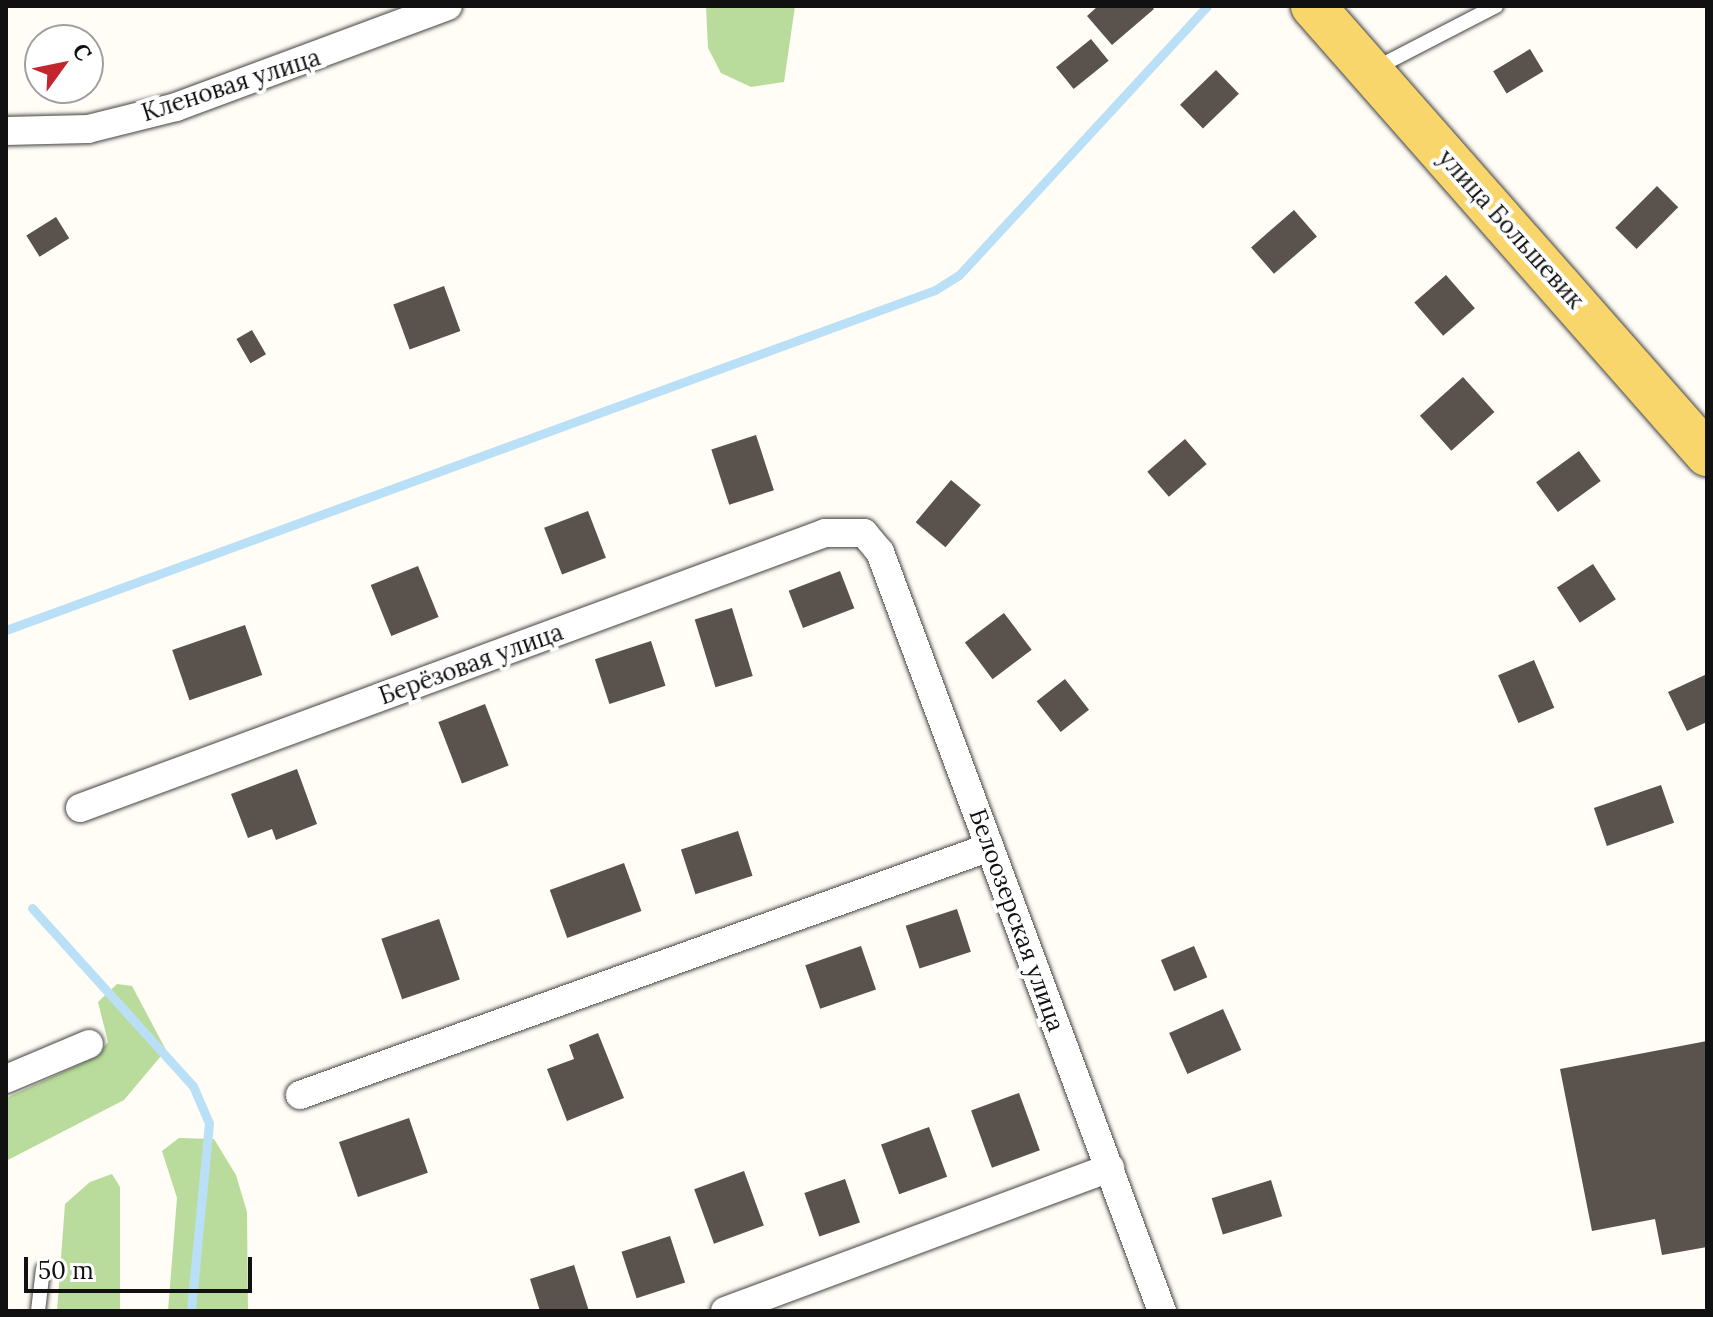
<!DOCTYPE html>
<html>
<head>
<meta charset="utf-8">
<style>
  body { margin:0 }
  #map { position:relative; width:1713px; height:1317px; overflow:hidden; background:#fffdf5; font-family:Lora,serif }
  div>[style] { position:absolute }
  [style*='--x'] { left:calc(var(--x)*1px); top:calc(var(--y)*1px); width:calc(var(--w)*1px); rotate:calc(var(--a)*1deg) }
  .forest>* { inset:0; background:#b9dc9c }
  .stream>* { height:9px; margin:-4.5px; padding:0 4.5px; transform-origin:4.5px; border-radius:4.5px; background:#b9e0f7 }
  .building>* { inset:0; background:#5a524d; transform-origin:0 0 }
  .roads { filter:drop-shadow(0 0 2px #444) drop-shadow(0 0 2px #444) }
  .service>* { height:14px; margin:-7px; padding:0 7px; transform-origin:7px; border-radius:7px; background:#fff }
  .minor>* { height:28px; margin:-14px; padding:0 14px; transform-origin:14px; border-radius:14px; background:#fff }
  .primary>* { height:44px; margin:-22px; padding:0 22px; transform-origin:22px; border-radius:22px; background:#f9d66b }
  span { translate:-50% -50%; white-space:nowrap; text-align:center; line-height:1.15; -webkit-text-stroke:8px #fff; paint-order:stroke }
  .street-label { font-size:24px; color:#111 }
  .frame { position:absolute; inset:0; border:8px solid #111; pointer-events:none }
  .north { position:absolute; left:24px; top:24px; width:80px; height:80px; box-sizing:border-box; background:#fff; border:2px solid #a0a0a0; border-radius:50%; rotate:57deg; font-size:22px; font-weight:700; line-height:32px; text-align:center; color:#111 }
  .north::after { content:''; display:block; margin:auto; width:28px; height:36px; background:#c4262e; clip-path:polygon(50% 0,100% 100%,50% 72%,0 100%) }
  .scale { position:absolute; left:24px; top:1257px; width:228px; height:36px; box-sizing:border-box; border:4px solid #111; border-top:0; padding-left:10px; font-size:24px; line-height:28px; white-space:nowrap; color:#111; -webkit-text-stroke:6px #fff; paint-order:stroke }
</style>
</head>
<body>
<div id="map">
  <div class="forest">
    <i style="clip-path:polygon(706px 6px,795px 6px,784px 82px,751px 87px,721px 73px,708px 48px)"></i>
    <i style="clip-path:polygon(117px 984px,132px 986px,166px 1050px,124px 1100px,6px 1161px,6px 1098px,94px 1058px,108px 1042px,98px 1002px)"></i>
    <i style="clip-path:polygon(179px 1138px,214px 1139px,236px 1175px,247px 1212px,248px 1311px,168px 1311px,177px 1198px,162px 1151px)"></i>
    <i style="clip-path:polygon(112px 1174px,120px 1187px,120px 1311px,57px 1311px,65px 1204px,90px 1182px)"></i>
  </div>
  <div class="stream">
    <i style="--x:6;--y:630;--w:989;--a:-20.1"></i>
    <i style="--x:935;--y:290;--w:28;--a:-32"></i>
    <i style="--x:959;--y:275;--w:366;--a:-47.3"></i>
    <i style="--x:32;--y:908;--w:240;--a:47.9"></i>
    <i style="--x:193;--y:1086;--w:40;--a:66.6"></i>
    <i style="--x:209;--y:1123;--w:189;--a:95.5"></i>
  </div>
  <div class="building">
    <i style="clip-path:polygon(1098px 6px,1151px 6px,1154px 9px,1112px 45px,1087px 16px)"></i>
    <i style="left:1091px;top:39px;width:28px;height:45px;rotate:51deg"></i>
    <i style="left:1530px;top:49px;width:26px;height:43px;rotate:59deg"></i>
    <i style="left:1216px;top:70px;width:33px;height:50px;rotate:46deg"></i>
    <i style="left:1657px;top:186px;width:30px;height:59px;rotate:45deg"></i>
    <i style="left:1294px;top:210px;width:35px;height:57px;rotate:49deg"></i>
    <i style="left:56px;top:217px;width:25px;height:35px;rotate:58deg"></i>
    <i style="left:1446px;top:275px;width:44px;height:42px;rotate:49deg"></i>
    <i style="left:444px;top:286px;width:48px;height:54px;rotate:70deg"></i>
    <i style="left:252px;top:330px;width:28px;height:18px;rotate:60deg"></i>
    <i style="left:1463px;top:377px;width:47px;height:58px;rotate:48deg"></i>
    <i style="left:756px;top:435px;width:58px;height:47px;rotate:72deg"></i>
    <i style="left:1185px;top:439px;width:33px;height:50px;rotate:49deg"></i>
    <i style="left:1579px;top:451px;width:37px;height:53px;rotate:54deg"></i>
    <i style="left:951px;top:480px;width:39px;height:55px;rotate:40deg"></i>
    <i style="left:588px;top:511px;width:50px;height:47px;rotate:69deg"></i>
    <i style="left:1593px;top:564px;width:42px;height:43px;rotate:57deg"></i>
    <i style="left:418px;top:566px;width:55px;height:51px;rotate:68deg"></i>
    <i style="left:840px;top:571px;width:40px;height:55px;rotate:69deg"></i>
    <i style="left:732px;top:608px;width:71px;height:39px;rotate:73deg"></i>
    <i style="left:1004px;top:613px;width:46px;height:49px;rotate:53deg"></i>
    <i style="left:245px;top:625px;width:53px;height:77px;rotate:71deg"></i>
    <i style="left:651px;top:641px;width:47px;height:59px;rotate:72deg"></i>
    <i style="left:1534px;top:660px;width:52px;height:39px;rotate:67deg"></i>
    <i style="clip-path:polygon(1707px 674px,1707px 722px,1687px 731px,1668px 692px)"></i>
    <i style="left:1065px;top:679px;width:39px;height:36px;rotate:52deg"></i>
    <i style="left:485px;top:704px;width:66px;height:50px;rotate:69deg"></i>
    <i style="clip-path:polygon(297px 769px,317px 824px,276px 840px,272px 829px,248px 838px,231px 794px)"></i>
    <i style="left:1661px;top:785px;width:40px;height:71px;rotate:71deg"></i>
    <i style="left:738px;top:831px;width:47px;height:60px;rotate:72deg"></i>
    <i style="left:624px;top:863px;width:51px;height:79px;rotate:70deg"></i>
    <i style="left:957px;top:909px;width:45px;height:54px;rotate:72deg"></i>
    <i style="left:439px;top:919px;width:64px;height:61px;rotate:71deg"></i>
    <i style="left:861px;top:946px;width:46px;height:59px;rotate:71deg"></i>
    <i style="left:1194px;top:946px;width:34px;height:36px;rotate:67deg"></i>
    <i style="left:1223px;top:1009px;width:45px;height:59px;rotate:66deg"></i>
    <i style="clip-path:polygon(598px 1033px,624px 1098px,567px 1121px,547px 1069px,574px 1059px,569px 1045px)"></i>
    <i style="clip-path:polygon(1707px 1041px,1707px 1247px,1662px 1255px,1655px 1219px,1592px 1231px,1560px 1069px)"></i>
    <i style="left:1019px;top:1093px;width:61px;height:51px;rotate:70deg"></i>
    <i style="left:409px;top:1118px;width:58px;height:74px;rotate:71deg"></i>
    <i style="left:929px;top:1127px;width:53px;height:51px;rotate:70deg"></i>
    <i style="left:744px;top:1171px;width:58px;height:53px;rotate:70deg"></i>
    <i style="left:845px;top:1179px;width:46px;height:43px;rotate:71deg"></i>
    <i style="left:1271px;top:1180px;width:38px;height:62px;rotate:73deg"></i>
    <i style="left:670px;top:1236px;width:49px;height:51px;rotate:72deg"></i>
    <i style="clip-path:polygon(574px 1265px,589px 1311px,540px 1311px,530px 1279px)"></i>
  </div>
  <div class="roads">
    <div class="service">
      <i style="--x:1376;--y:68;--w:135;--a:-27.3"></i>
      <i style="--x:38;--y:1311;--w:42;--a:-83.2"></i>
    </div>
    <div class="minor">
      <i style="--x:6;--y:131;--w:82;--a:-1.4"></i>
      <i style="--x:88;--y:129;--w:91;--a:-14"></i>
      <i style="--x:176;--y:107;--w:290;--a:-20.4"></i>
      <i style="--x:80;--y:808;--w:794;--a:-20.26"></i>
      <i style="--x:825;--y:533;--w:39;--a:0"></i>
      <i style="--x:864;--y:533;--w:25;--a:50"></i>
      <i style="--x:880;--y:552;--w:810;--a:69.62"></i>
      <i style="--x:6;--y:1079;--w:90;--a:-22.9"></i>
      <i style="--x:300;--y:1095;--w:733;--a:-19.77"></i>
      <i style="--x:725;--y:1311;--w:411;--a:-20.4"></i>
    </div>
    <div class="primary">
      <i style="--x:1313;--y:6;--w:597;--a:48.67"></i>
    </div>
  </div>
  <div class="street-label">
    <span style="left:231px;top:85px;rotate:-18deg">Кленовая улица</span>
    <span style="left:1511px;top:229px;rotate:48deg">улица Большевик</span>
    <span style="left:471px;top:664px;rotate:-20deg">Берёзовая улица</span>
    <span style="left:1017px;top:920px;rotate:70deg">Белоозерская улица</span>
  </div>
  <div class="frame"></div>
  <div class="north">С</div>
  <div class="scale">50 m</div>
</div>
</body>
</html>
